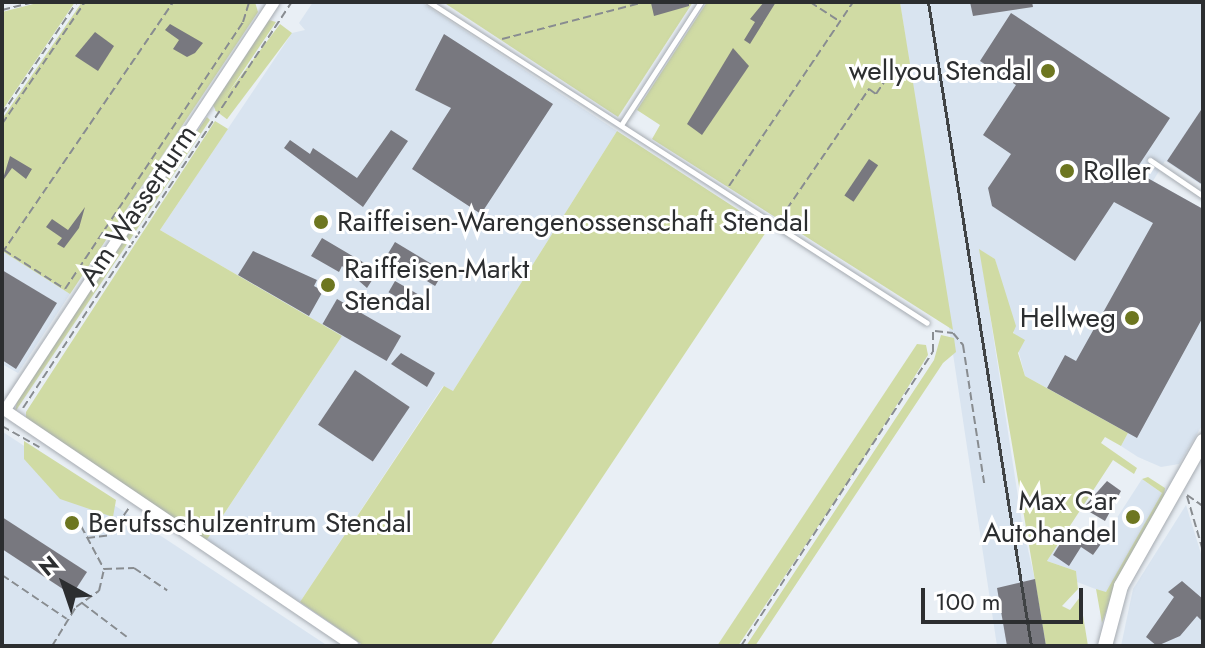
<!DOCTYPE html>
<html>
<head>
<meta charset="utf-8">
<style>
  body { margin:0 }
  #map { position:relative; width:1205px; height:648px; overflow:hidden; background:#e9eff5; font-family:Jost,sans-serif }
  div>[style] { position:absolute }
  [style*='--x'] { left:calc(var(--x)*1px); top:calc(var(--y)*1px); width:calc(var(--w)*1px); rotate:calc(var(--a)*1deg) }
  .built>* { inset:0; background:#d9e4f0 }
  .green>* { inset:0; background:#d0dba4; transform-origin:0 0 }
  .building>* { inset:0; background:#78787f; transform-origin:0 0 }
  .path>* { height:2px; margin-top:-1px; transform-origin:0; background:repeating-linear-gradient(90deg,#888c90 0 8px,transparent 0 12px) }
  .roads { filter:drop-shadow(0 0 2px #a6abb1) drop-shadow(0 0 2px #a6abb1) }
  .service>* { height:5px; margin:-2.5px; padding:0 2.5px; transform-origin:2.5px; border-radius:2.5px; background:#fff }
  .minor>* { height:11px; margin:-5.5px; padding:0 5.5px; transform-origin:5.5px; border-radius:5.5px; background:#fff }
  .tertiary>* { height:14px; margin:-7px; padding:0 7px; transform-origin:7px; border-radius:7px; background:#fff }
  .rail>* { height:3px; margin:-1.5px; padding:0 1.5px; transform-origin:1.5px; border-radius:1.5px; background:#404345 }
  .dots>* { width:22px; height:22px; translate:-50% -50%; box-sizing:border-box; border:4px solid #fff; border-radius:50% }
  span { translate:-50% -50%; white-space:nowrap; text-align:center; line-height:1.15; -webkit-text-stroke:6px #fff; paint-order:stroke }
  .poi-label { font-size:28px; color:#2c2e30 }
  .right { translate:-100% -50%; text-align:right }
  .left { translate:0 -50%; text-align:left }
  .street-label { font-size:28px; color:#2c2e30 }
  .frame { position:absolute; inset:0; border:4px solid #2c2e30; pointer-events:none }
  .north { position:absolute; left:24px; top:544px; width:80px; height:80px; -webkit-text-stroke:6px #fff; paint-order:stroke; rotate:320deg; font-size:22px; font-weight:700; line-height:32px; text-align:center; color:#2c2e30 }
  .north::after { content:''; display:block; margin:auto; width:28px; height:36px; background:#2c2e30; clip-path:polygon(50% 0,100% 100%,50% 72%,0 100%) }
  .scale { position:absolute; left:921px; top:588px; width:162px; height:36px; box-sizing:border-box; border:4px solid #2c2e30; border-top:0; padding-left:10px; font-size:24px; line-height:28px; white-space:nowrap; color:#2c2e30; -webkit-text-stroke:6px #fff; paint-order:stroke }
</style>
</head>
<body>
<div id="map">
  <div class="built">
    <i style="clip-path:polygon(313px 2px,421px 2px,617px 131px,453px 391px,443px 386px,300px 602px,206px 541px,342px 336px,160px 230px,292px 33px,305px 30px,299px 23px)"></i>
    <i style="clip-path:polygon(900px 2px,1203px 2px,1203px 186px,1165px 161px,1153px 181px,1203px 209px,1203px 424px,1179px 464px,1161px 467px,1138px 457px,1121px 446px,1128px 433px,1025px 376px,995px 259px,980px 250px,1022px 523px,1050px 646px,997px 646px)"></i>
    <i style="clip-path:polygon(2px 251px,70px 294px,18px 373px,2px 364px)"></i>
    <i style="clip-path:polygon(3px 432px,328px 646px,2px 646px)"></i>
    <i style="clip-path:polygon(1142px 479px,1162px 493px,1106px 593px,1077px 582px,1076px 571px,1047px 561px,1057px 546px,1074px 557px,1081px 547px,1093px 555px)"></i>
    <i style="clip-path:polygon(1186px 505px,1203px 560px,1203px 646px,1121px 646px,1133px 589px)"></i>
  </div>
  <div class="green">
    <i style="clip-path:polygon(41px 2px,75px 2px,2px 111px,2px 12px)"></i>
    <i style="clip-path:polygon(82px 2px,255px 2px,258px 12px,70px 294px,2px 251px,2px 119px)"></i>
    <i style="clip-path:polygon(443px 2px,693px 2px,618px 117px)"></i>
    <i style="clip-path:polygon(707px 2px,900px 2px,953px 330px,652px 139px,660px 125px,637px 110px)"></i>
    <i style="clip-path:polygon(269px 20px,276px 22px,216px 111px,213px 105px)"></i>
    <i style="left:280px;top:24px;width:15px;height:108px;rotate:37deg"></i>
    <i style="clip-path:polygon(207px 117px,210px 120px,15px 412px,18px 396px)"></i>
    <i style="clip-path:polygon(215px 121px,228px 129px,160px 230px,342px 336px,206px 541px,26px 419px,26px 412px)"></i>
    <i style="clip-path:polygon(617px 131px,768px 229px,490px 646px,364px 646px,300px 602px,444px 386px,453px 391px)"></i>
    <i style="clip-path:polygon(979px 249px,995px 259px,1016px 326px,1013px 333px,1025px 340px,1018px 353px,1025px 376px,1128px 433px,1121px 446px,1105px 437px,1101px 443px,1137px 468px,1134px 474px,1113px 460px,1047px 561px,1076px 571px,1078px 589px,1062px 606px,1070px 610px,1080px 597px,1088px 646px,1046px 646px)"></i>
    <i style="clip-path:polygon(941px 335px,954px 338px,956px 352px,943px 363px,755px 646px,746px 646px,934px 360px)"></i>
    <i style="clip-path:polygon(917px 344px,926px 345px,928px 355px,863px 459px,738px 646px,717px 646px)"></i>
    <i style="clip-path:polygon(24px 441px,116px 500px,113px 517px,60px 499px,24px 459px)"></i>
    <i style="clip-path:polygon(1148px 477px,1165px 488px,1164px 497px,1118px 578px,1102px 623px,1096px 589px,1106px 592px,1162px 493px,1142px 479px)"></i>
  </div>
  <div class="building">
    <i style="clip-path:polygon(689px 2px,689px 6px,654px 16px,651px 3px)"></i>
    <i style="clip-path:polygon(764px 2px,776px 2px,750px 44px,744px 40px,755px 22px,750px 19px)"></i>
    <i style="clip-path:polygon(970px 2px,1032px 2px,1033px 7px,973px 16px)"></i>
    <i style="clip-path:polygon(1011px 13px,1170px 118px,1135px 171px,1203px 209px,1203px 317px,1137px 438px,1047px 388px,1065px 355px,1076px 361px,1153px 223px,1114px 202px,1075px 261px,992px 206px,988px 188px,1011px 154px,983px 135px,1016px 85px,980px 61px)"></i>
    <i style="clip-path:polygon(170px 24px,203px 43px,195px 53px,187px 57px,173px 49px,179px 40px,165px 30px)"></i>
    <i style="clip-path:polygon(95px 32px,114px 46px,98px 71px,75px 56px)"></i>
    <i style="clip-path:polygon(444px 34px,553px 104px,481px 214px,412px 169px,451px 108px,415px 90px)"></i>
    <i style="clip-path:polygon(733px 48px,749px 66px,702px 135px,687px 124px)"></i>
    <i style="clip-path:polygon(1203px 107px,1203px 185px,1167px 161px)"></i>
    <i style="clip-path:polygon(391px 130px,408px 141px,363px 207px,284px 148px,290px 140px,310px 154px,313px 148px,357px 178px)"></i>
    <i style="clip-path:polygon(10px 156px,32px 169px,26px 179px,12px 168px,2px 182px)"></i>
    <i style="left:869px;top:159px;width:11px;height:44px;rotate:34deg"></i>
    <i style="clip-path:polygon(85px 207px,79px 228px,64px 248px,57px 244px,62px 238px,46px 227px,52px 219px,68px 230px)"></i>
    <i style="clip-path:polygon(322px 238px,378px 271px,367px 288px,342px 266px,339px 272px,311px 256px)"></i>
    <i style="left:395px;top:242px;width:57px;height:17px;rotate:31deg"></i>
    <i style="clip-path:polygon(253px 251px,317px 280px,314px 286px,323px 291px,309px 316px,238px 275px)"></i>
    <i style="clip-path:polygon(2px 270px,57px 303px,16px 369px,2px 360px)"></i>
    <i style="left:395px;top:281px;width:34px;height:13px;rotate:30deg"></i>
    <i style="left:337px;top:299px;width:74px;height:29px;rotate:30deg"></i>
    <i style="clip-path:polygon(401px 353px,435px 373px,427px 387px,391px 364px)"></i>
    <i style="left:355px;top:370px;width:66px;height:66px;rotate:34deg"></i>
    <i style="clip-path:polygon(1107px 481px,1121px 491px,1105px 521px,1083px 508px)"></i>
    <i style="clip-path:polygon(2px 517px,87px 572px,72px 595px,2px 549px)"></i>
    <i style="clip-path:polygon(1068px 531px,1082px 540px,1103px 541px,1093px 555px,1081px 547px,1069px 566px,1053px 555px)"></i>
    <i style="clip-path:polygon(1035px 579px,1046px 646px,1007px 646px,997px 588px)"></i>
    <i style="clip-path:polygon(1182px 581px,1203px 599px,1203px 622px,1197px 616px,1180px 636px,1157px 646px,1146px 637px,1174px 597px,1168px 592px)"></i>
  </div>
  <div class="path">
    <i style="--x:810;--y:2;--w:35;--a:33"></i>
    <i style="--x:2;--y:10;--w:33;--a:-14"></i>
    <i style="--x:502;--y:39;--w:147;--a:-14.6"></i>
    <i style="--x:2;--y:114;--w:135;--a:-56.2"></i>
    <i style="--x:2;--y:124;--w:148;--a:-55.8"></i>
    <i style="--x:729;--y:186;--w:222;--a:-56"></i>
    <i style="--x:780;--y:219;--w:158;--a:-55.6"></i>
    <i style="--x:869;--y:89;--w:9;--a:36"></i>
    <i style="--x:876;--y:94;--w:18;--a:-56"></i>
    <i style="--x:4;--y:250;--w:72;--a:32.6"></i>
    <i style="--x:65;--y:289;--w:321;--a:-56.3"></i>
    <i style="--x:243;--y:22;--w:21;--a:-73"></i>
    <i style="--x:2;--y:253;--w:304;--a:-55.7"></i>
    <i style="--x:935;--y:331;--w:18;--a:6"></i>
    <i style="--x:953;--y:333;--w:16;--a:50"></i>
    <i style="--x:963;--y:345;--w:140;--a:81.3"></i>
    <i style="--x:23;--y:408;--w:487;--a:-56.5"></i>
    <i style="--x:2;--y:426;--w:43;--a:29.6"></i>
    <i style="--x:1187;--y:495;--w:19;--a:35"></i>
    <i style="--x:1187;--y:496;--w:57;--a:73.8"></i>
    <i style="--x:81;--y:526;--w:49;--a:61.9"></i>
    <i style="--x:104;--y:569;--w:30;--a:-2"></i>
    <i style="--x:134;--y:568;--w:40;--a:34"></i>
    <i style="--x:87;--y:538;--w:23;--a:-7"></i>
    <i style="--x:110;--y:535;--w:33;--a:-55"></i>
    <i style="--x:2;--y:575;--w:78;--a:34.1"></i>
    <i style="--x:82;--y:603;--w:56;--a:37.1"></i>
    <i style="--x:52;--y:646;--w:46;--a:-58.4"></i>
    <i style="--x:76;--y:607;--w:28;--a:-35"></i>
    <i style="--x:99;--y:591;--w:22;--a:-77"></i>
    <i style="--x:741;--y:646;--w:351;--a:-56.9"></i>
    <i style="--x:933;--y:352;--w:21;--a:-90"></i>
  </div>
  <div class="roads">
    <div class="service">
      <i style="--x:429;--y:2;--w:592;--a:32.8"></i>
      <i style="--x:621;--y:125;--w:147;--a:-57"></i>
      <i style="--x:1150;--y:160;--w:64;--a:34.2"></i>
    </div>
    <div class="minor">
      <i style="--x:2;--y:408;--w:424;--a:34.1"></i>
      <i style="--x:5;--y:409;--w:487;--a:-56.6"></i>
    </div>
    <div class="tertiary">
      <i style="--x:1105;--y:646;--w:62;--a:-75.1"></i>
      <i style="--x:1121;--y:586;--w:167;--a:-60.5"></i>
    </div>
  </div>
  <div class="rail">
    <i style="--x:928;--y:2;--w:652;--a:80.91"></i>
  </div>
  <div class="dots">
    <i style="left:1048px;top:71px;background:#6d7620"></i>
    <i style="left:1067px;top:171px;background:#6d7620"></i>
    <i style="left:321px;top:222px;background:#6d7620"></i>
    <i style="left:328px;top:285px;background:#6d7620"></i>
    <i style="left:1132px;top:318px;background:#6d7620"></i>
    <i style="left:1133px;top:517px;background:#6d7620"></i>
    <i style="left:72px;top:523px;background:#6d7620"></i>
  </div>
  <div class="poi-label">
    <span class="right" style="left:1032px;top:71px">wellyou Stendal</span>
    <span class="left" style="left:1083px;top:171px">Roller</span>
    <span class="left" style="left:337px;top:222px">Raiffeisen-Warengenossenschaft Stendal</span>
    <span class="left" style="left:344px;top:285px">Raiffeisen-Markt<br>Stendal</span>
    <span class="right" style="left:1116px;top:318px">Hellweg</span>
    <span class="right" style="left:1117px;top:517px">Max Car<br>Autohandel</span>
    <span class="left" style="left:88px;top:523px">Berufsschulzentrum Stendal</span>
  </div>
  <div class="street-label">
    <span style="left:138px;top:205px;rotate:-56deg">Am Wasserturm</span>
  </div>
  <div class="frame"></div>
  <div class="north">N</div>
  <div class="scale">100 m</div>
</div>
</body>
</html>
